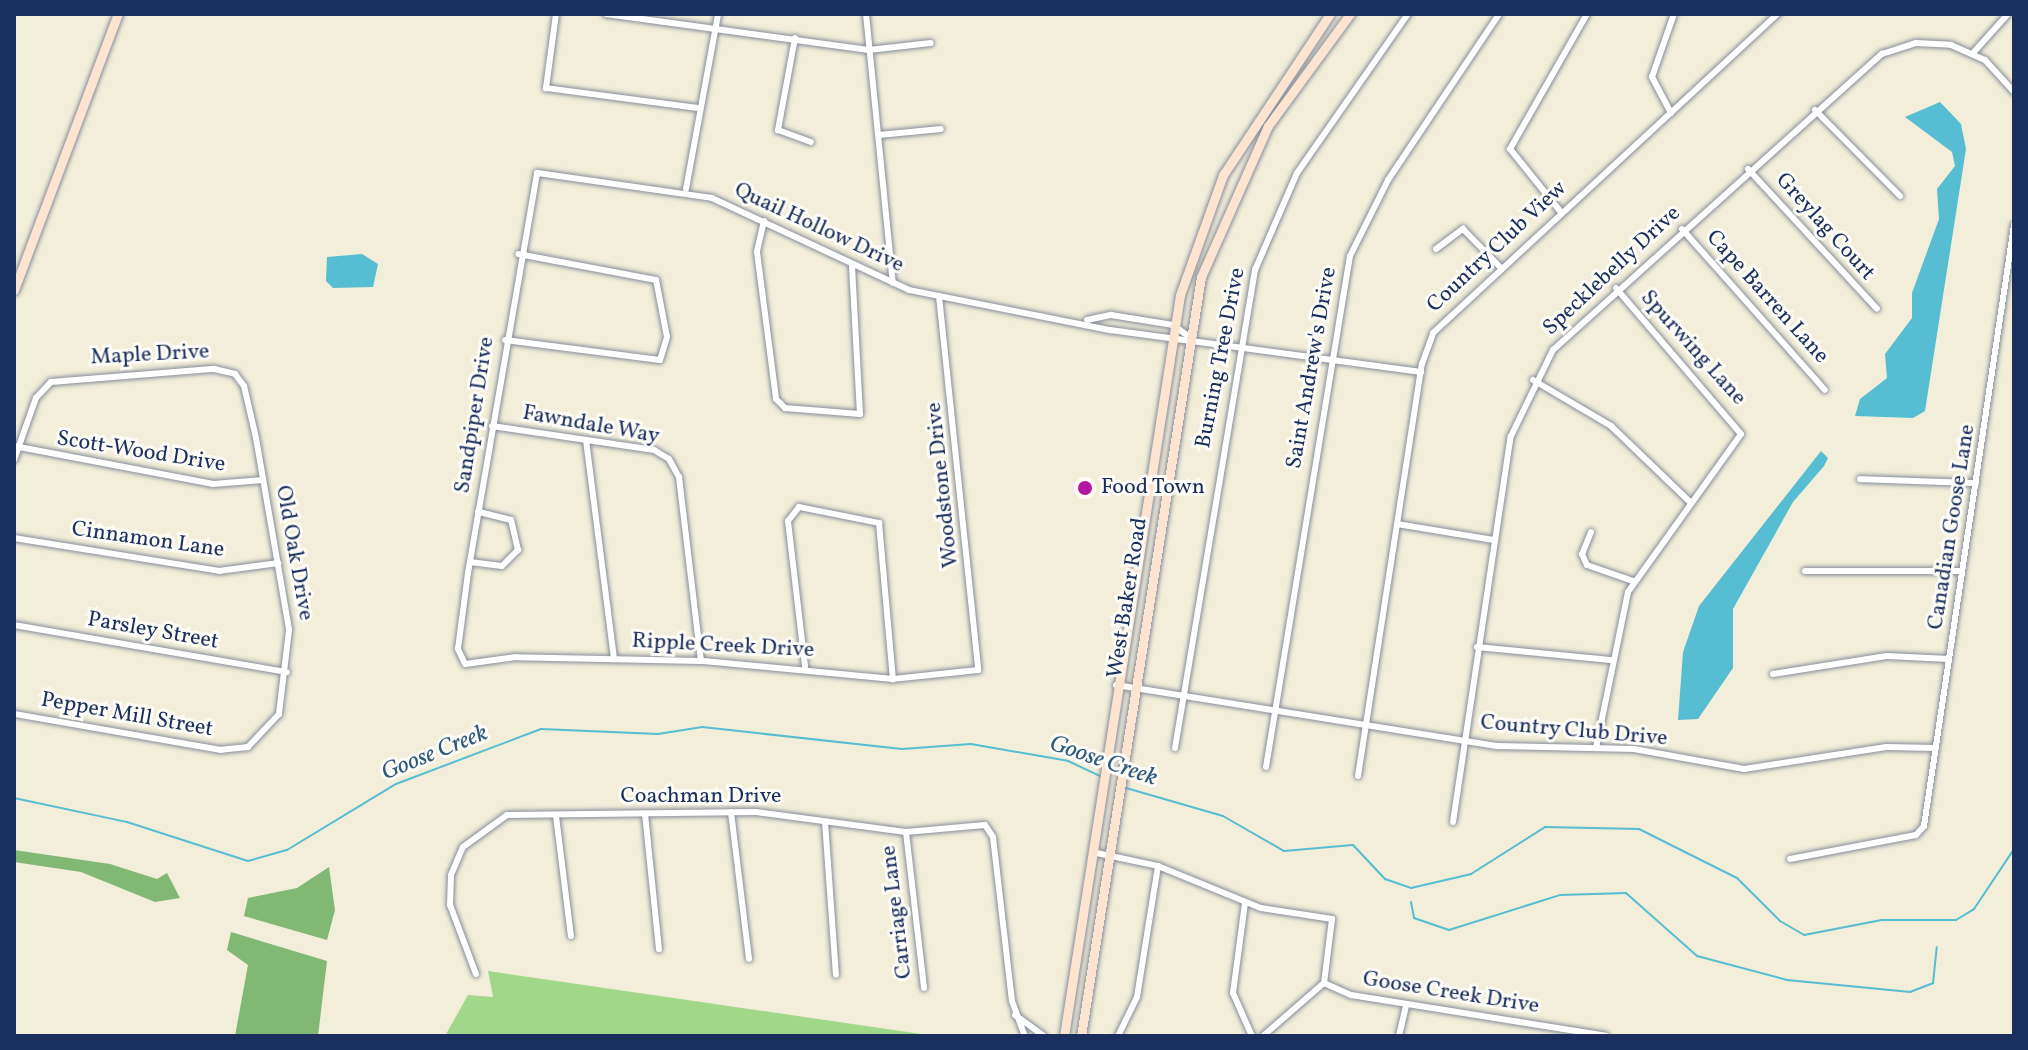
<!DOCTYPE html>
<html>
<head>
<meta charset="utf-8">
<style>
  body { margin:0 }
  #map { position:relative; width:2028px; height:1050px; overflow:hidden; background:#f2eed9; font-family:Vollkorn,serif }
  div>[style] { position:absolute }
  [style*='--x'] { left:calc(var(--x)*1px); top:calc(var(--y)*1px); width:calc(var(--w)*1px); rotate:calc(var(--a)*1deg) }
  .green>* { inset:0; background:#a1d788 }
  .forest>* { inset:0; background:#80b874 }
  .water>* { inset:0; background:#56bdd3 }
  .stream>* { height:2px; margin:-1px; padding:0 1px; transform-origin:1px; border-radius:1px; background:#56bdd3 }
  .roads { filter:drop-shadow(0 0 2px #868e9c) drop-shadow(0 0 2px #868e9c) }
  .minor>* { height:6px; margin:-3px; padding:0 3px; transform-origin:3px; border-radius:3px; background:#fff }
  .secondary>* { height:9px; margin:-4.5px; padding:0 4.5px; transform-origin:4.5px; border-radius:4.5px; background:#fde4d1 }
  .dots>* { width:22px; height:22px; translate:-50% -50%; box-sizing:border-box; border:4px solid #fdfcf7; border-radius:50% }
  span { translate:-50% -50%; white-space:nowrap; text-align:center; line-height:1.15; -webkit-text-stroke:6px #fdfcf7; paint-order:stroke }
  .street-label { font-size:22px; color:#1b2f5e }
  .poi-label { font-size:22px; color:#1b2f5e }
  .left { translate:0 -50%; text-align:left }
  .water-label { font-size:24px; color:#2d5a81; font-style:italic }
  .frame { position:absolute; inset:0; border:16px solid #1b2f5e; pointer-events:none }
</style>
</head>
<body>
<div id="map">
  <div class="green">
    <i style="clip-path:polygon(488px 971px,708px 1003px,935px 1036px,445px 1036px,468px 995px,493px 997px)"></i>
  </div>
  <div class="forest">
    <i style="clip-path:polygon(14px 850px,110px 864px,157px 879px,167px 873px,180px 898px,155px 902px,81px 872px,14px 862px)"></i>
    <i style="clip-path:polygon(329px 867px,335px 910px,327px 940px,244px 916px,248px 898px,297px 888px)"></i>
    <i style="clip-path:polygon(231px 932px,327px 961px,318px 1036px,235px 1036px,248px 965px,227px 950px)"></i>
  </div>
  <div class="water">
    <i style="clip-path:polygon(1940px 102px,1961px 124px,1966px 149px,1925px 411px,1913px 418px,1855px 416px,1860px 399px,1887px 378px,1885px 354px,1912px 318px,1912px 293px,1939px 219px,1937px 189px,1955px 166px,1952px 152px,1905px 117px)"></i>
    <i style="clip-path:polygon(362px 254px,378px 264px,373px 287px,333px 288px,326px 281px,327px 257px)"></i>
    <i style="clip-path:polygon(1821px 451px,1828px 458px,1824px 466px,1793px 502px,1733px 609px,1733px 668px,1698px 719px,1678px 720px,1683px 652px,1699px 606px)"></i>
  </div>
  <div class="stream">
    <i style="--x:1126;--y:788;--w:101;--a:16.1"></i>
    <i style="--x:1223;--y:816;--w:70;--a:29.8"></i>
    <i style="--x:1284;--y:851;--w:69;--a:-5"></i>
    <i style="--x:1353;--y:845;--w:47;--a:46.7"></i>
    <i style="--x:1385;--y:879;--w:28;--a:19"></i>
    <i style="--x:1411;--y:888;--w:62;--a:-13.1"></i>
    <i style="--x:1471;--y:874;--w:88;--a:-32.4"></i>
    <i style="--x:1545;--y:827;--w:94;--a:1.2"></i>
    <i style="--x:1639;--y:829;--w:110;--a:26.6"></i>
    <i style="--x:1737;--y:878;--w:61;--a:45"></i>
    <i style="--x:1780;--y:921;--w:28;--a:30"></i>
    <i style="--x:1804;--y:935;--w:79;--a:-10.9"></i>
    <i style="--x:1882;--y:920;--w:74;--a:0"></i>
    <i style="--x:1956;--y:920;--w:21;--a:-31"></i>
    <i style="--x:1974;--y:909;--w:72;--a:-56.3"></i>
    <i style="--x:14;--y:798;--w:116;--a:12"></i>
    <i style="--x:127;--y:822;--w:127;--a:17.9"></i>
    <i style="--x:248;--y:861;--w:41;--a:-15.8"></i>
    <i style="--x:287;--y:850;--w:127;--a:-31.2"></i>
    <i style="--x:396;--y:784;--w:155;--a:-20.8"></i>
    <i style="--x:541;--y:729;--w:117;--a:2.4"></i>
    <i style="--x:658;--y:734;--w:45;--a:-9"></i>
    <i style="--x:702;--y:727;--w:201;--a:6.3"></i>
    <i style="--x:902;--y:749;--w:69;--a:-4.1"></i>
    <i style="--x:971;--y:744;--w:98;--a:9.9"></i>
    <i style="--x:1068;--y:761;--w:38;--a:25"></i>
    <i style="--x:1411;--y:902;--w:16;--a:79"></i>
    <i style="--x:1414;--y:918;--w:37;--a:19"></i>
    <i style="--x:1449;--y:930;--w:116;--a:-17.5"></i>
    <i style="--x:1560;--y:895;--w:66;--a:-1.7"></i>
    <i style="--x:1626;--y:893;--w:95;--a:41.6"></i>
    <i style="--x:1697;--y:956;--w:93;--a:14.9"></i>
    <i style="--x:1787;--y:980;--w:124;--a:5.6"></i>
    <i style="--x:1910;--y:992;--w:25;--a:-21"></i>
    <i style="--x:1933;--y:983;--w:36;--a:-84"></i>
  </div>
  <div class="roads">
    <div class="minor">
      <i style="--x:556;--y:14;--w:75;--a:97.7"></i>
      <i style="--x:546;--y:88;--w:152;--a:7.5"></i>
      <i style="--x:606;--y:14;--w:265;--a:7.8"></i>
      <i style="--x:869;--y:50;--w:62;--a:-6.4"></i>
      <i style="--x:866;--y:14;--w:270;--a:84.3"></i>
      <i style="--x:795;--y:38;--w:94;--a:100.5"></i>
      <i style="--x:778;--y:130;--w:35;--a:20"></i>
      <i style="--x:1973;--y:53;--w:52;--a:-48.1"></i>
      <i style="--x:1815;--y:110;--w:121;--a:45.3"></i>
      <i style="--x:1671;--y:113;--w:41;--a:-117.8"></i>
      <i style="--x:1652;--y:77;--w:67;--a:-70.8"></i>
      <i style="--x:879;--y:135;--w:62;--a:-5.5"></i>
      <i style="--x:1748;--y:169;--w:190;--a:47.3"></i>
      <i style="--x:686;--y:189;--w:178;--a:-79.6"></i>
      <i style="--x:1560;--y:211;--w:80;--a:-128.9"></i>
      <i style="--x:1510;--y:149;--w:155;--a:-60.3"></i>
      <i style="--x:764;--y:221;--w:32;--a:103"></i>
      <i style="--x:757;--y:252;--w:148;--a:82.6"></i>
      <i style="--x:776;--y:399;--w:13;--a:45"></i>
      <i style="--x:785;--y:408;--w:75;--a:4.6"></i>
      <i style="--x:860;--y:414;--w:148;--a:-93.1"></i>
      <i style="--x:1682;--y:229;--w:215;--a:48.4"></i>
      <i style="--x:1436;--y:249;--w:34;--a:-37"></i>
      <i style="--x:1463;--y:229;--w:52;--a:45.8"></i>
      <i style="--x:939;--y:296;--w:376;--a:84"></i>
      <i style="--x:978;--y:670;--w:85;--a:174"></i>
      <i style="--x:893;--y:679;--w:193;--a:-174.6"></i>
      <i style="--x:701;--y:661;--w:185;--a:-178.8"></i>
      <i style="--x:516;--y:657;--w:51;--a:172.2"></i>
      <i style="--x:465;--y:664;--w:17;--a:-115"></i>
      <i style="--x:458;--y:649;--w:77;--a:-82.5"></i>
      <i style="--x:468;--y:573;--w:406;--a:-80.2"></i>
      <i style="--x:537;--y:173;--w:177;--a:8.1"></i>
      <i style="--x:712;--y:198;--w:217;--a:25"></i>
      <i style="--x:909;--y:290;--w:205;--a:11.3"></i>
      <i style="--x:1110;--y:330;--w:314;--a:7.7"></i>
      <i style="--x:1087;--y:320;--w:25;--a:-12"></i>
      <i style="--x:1111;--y:315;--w:63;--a:9.2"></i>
      <i style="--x:1173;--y:325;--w:17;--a:36"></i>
      <i style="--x:505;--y:340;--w:156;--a:7.4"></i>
      <i style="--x:660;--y:360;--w:24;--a:-73"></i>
      <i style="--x:667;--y:337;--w:58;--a:-100.9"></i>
      <i style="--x:656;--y:280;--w:140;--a:-169.3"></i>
      <i style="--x:1533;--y:380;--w:91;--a:30.5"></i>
      <i style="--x:1611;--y:426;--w:110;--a:43.9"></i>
      <i style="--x:492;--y:426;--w:164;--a:8.4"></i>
      <i style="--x:654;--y:450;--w:17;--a:31"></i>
      <i style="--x:669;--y:459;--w:21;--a:61"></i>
      <i style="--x:679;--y:477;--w:185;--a:83.2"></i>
      <i style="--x:586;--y:440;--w:221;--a:82.7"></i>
      <i style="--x:14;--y:446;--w:203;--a:10.8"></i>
      <i style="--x:213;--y:484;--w:50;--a:-4.6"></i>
      <i style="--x:14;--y:460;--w:66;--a:-70.5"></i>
      <i style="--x:36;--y:398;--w:22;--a:-47"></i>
      <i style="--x:51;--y:382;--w:164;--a:-4.6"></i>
      <i style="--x:214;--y:369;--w:22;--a:13"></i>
      <i style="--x:235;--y:374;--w:15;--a:53"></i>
      <i style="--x:244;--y:386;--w:53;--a:77"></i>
      <i style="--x:256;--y:438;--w:195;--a:80.2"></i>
      <i style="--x:289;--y:630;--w:85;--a:96.8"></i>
      <i style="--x:279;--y:714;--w:45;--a:133.2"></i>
      <i style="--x:248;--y:747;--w:27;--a:174"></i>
      <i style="--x:221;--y:750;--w:210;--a:-170.1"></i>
      <i style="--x:1860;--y:479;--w:116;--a:2"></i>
      <i style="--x:1397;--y:524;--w:98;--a:9.4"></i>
      <i style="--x:1591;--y:532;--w:24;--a:112"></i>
      <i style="--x:1582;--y:554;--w:12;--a:66"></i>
      <i style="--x:1587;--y:565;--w:49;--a:19.2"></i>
      <i style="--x:14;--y:538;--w:208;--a:9.1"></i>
      <i style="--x:219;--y:571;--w:60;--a:-7.7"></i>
      <i style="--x:470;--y:562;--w:32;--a:7"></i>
      <i style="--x:502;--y:566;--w:23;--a:-45"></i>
      <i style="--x:518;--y:550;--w:31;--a:-103"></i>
      <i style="--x:511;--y:520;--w:34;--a:-166"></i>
      <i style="--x:1805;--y:571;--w:157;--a:0"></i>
      <i style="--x:14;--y:625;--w:277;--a:9.8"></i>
      <i style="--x:1477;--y:647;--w:134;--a:5.6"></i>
      <i style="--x:805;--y:666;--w:146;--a:-96.7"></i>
      <i style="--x:788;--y:521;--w:18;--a:-52"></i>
      <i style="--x:799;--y:507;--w:82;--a:11.3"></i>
      <i style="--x:879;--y:523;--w:157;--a:84.9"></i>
      <i style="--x:1773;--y:674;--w:115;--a:-9"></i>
      <i style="--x:1887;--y:656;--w:62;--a:2.8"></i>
      <i style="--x:1116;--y:685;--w:387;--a:9.1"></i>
      <i style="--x:1498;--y:746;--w:136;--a:1.3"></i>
      <i style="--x:1634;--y:749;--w:112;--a:10.3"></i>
      <i style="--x:1744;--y:769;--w:144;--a:-8.8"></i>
      <i style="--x:1886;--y:747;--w:50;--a:1.1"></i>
      <i style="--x:1175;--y:748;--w:485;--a:-80.5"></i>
      <i style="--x:1255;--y:270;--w:106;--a:-66.6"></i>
      <i style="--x:1297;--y:173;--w:194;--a:-55.1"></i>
      <i style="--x:1596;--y:748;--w:159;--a:-78.4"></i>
      <i style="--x:1628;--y:592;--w:194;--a:-54.4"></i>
      <i style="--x:1741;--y:434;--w:192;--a:-130.6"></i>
      <i style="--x:1266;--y:767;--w:518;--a:-80.67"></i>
      <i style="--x:1350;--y:256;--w:85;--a:-63.4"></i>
      <i style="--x:1388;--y:180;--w:200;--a:-56.2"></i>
      <i style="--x:1358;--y:776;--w:417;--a:-81.2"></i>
      <i style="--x:1422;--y:364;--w:33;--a:-70"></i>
      <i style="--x:1433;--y:333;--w:470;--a:-42.8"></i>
      <i style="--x:731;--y:812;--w:148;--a:83"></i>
      <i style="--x:645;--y:814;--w:136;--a:84.1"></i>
      <i style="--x:556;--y:816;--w:121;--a:82.9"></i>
      <i style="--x:825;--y:822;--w:153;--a:85.9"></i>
      <i style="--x:1453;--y:822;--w:390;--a:-81.5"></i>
      <i style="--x:1511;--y:436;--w:96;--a:-64"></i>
      <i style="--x:1553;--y:350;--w:443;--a:-42"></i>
      <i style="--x:1882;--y:54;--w:36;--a:-18"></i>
      <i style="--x:1916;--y:43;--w:35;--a:3"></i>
      <i style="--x:1951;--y:45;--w:37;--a:24"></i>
      <i style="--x:1985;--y:60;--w:43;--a:47.8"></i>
      <i style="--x:906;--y:832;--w:157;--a:83.4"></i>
      <i style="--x:1092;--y:852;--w:67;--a:12"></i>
      <i style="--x:1158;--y:866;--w:111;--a:22.2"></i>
      <i style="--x:1261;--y:908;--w:72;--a:8.8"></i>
      <i style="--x:1332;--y:919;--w:64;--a:97.1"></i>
      <i style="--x:1324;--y:983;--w:30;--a:24"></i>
      <i style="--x:1351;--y:995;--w:258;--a:9.1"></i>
      <i style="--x:1790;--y:859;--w:128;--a:-10.8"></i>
      <i style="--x:1916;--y:835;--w:12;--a:-48"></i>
      <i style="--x:1924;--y:826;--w:608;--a:-81.48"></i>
      <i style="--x:1245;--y:903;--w:91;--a:97.6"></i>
      <i style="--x:1233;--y:993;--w:47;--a:66.2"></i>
      <i style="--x:476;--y:974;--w:74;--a:-110.6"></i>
      <i style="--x:450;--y:905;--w:30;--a:-88"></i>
      <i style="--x:451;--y:875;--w:30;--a:-67"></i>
      <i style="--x:463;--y:847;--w:54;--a:-36"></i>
      <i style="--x:507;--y:815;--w:249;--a:-0.7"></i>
      <i style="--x:756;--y:812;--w:151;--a:7.6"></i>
      <i style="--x:906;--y:832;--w:79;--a:-5.1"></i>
      <i style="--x:985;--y:825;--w:14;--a:56"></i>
      <i style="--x:993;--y:837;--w:165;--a:83.4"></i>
      <i style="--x:1012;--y:1001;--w:37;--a:70"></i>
      <i style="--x:1015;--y:1015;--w:36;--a:36"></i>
      <i style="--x:1118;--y:1036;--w:43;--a:-64"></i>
      <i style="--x:1137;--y:997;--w:133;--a:-80.9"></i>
      <i style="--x:1263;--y:1036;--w:81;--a:-41"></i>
      <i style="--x:1399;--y:1036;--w:31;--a:-77"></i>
    </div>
    <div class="secondary">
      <i style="--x:14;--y:290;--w:295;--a:-69.4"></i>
      <i style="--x:1064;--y:1036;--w:750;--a:-81.1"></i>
      <i style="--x:1180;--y:295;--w:127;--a:-70.3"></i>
      <i style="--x:1223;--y:175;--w:193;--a:-56.4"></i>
      <i style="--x:1081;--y:1036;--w:768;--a:-81.02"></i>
      <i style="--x:1201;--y:277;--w:165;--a:-66.1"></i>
      <i style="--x:1268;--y:126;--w:139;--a:-53.8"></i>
    </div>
  </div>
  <div class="dots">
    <i style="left:1085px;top:488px;background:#b5179e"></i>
  </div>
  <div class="street-label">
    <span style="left:1825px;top:227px;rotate:48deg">Greylag Court</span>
    <span style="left:819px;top:228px;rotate:25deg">Quail Hollow Drive</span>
    <span style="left:1497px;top:247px;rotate:-43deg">Country Club View</span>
    <span style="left:1612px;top:271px;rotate:-43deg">Specklebelly Drive</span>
    <span style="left:1767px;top:297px;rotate:48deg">Cape Barren Lane</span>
    <span style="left:1693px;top:348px;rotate:48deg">Spurwing Lane</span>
    <span style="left:150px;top:355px;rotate:-3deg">Maple Drive</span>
    <span style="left:1221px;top:358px;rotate:-79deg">Burning Tree Drive</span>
    <span style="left:1312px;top:368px;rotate:-80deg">Saint Andrew's Drive</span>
    <span style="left:475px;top:415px;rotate:-81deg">Sandpiper Drive</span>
    <span style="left:591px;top:425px;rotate:10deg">Fawndale Way</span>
    <span style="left:141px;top:452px;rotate:9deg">Scott-Wood Drive</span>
    <span style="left:943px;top:485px;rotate:-96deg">Woodstone Drive</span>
    <span style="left:1952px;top:527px;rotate:-81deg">Canadian Goose Lane</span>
    <span style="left:148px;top:540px;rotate:8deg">Cinnamon Lane</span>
    <span style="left:294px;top:553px;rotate:80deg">Old Oak Drive</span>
    <span style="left:1128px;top:598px;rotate:-81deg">West Baker Road</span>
    <span style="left:153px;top:631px;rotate:10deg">Parsley Street</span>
    <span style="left:723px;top:646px;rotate:3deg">Ripple Creek Drive</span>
    <span style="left:127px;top:715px;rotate:10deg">Pepper Mill Street</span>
    <span style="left:1574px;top:731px;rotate:5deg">Country Club Drive</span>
    <span style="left:701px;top:797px">Coachman Drive</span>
    <span style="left:897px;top:912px;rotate:-97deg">Carriage Lane</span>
    <span style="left:1451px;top:993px;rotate:9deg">Goose Creek Drive</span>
  </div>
  <div class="poi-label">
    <span class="left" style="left:1101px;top:488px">Food Town</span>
  </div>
  <div class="water-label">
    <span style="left:435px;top:754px;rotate:-22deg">Goose Creek</span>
    <span style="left:1103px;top:762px;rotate:19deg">Goose Creek</span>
  </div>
  <div class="frame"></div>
</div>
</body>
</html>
